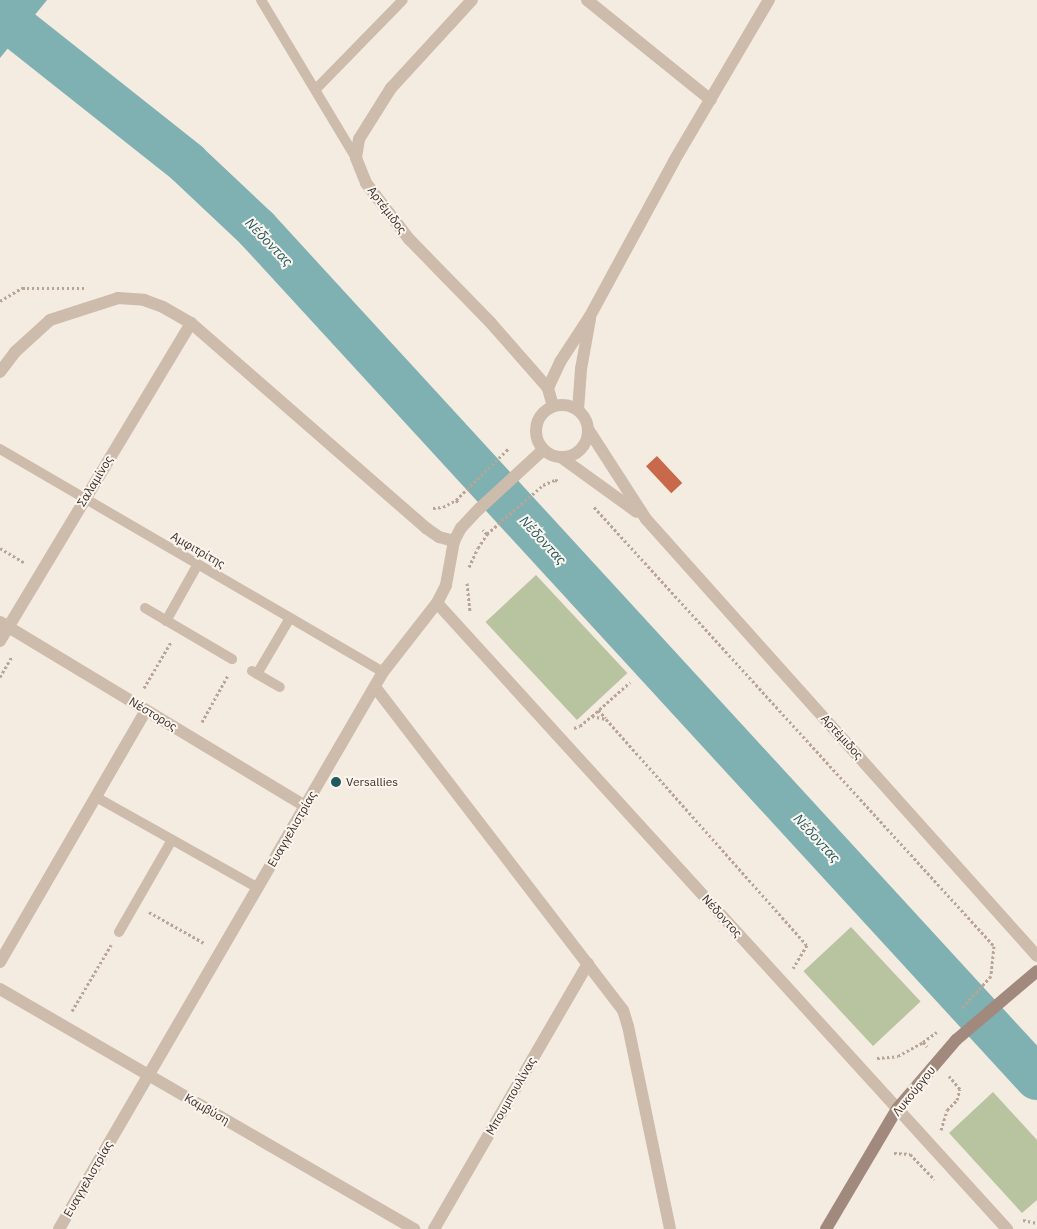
<!DOCTYPE html>
<html>
<head>
<meta charset="utf-8">
<style>
  body { margin:0 }
  #map { position:relative; width:1037px; height:1229px; overflow:hidden; background:#f4ebe1; font-family:"IBM Plex Sans",sans-serif }
  div>[style] { position:absolute }
  [style*='--x'] { left:calc(var(--x)*1px); top:calc(var(--y)*1px); width:calc(var(--w)*1px); rotate:calc(var(--a)*1deg) }
  .green>* { inset:0; background:#b8c4a0; transform-origin:0 0 }
  .water>* { inset:0; background:#7fb0b2 }
  .river>* { height:44px; margin:-22px; padding:0 22px; transform-origin:22px; border-radius:22px; background:#7fb0b2 }
  .building>* { inset:0; background:#c8694b; transform-origin:0 0 }
  .path>* { height:3px; margin-top:-1.5px; transform-origin:0; background:repeating-linear-gradient(90deg,#b9a596 0 2.5px,transparent 0 5px) }
  .service>* { height:10px; margin:-5px; padding:0 5px; transform-origin:5px; border-radius:5px; background:#cdbbac }
  .minor>* { height:12px; margin:-6px; padding:0 6px; transform-origin:6px; border-radius:6px; background:#cdbbac }
  .tertiary>* { height:12px; margin:-6px; padding:0 6px; transform-origin:6px; border-radius:6px; background:#cdbbac }
  .tertiary>.ring { margin:-6px; padding:0; box-sizing:content-box; background:none; border:12px solid #cdbbac; border-radius:50% }
  .secondary>* { height:12px; margin:-6px; padding:0 6px; transform-origin:6px; border-radius:6px; background:#a18a7d }
  .dots>* { width:14px; height:14px; translate:-50% -50%; box-sizing:border-box; border:2px solid #fbf5ee; border-radius:50% }
  span { translate:-50% -50%; white-space:nowrap; text-align:center; line-height:1.15; -webkit-text-stroke:4px #fbf5ee; paint-order:stroke }
  .street-label { font-size:12px; color:#3b302b }
  .poi-label { font-size:12px; color:#3b302b }
  .left { translate:0 -50%; text-align:left }
  .water-label { font-size:14px; color:#1f5a5e; font-style:italic }
</style>
</head>
<body>
<div id="map">
  <div class="green">
    <i style="left:536px;top:575px;width:134px;height:69px;rotate:47deg"></i>
    <i style="left:851px;top:927px;width:102px;height:65px;rotate:47deg"></i>
    <i style="clip-path:polygon(993px 1092px,1037px 1140px,1037px 1200px,1022px 1213px,949px 1133px)"></i>
  </div>
  <div class="water">
    <i style="clip-path:polygon(0 0,47px 0,0 58px)"></i>
  </div>
  <div class="river">
    <i style="--x:22;--y:32;--w:211;--a:38.4"></i>
    <i style="--x:187;--y:163;--w:96;--a:43.3"></i>
    <i style="--x:257;--y:229;--w:1153;--a:47.43"></i>
  </div>
  <div class="building">
    <i style="left:657px;top:456px;width:37px;height:15px;rotate:47deg"></i>
  </div>
  <div class="path">
    <i style="--x:0;--y:301;--w:26;--a:-31"></i>
    <i style="--x:22;--y:288;--w:63;--a:0"></i>
    <i style="--x:456;--y:500;--w:73;--a:-44.4"></i>
    <i style="--x:594;--y:507;--w:594;--a:47.66"></i>
    <i style="--x:994;--y:946;--w:30;--a:96"></i>
    <i style="--x:991;--y:976;--w:45;--a:132.3"></i>
    <i style="--x:433;--y:508;--w:10;--a:-6"></i>
    <i style="--x:443;--y:507;--w:15;--a:-28"></i>
    <i style="--x:456;--y:500;--w:4;--a:45"></i>
    <i style="--x:487;--y:534;--w:74;--a:-41.2"></i>
    <i style="--x:543;--y:485;--w:13;--a:-23"></i>
    <i style="--x:555;--y:480;--w:5;--a:11"></i>
    <i style="--x:0;--y:548;--w:29;--a:31"></i>
    <i style="--x:469;--y:567;--w:21;--a:-65"></i>
    <i style="--x:478;--y:548;--w:17;--a:-57"></i>
    <i style="--x:487;--y:534;--w:6;--a:-135"></i>
    <i style="--x:467;--y:583;--w:28;--a:84"></i>
    <i style="--x:0;--y:677;--w:24;--a:-60"></i>
    <i style="--x:144;--y:688;--w:53;--a:-59.6"></i>
    <i style="--x:598;--y:710;--w:11;--a:45"></i>
    <i style="--x:592;--y:716;--w:51;--a:-41.8"></i>
    <i style="--x:202;--y:722;--w:54;--a:-61"></i>
    <i style="--x:574;--y:728;--w:6;--a:-18"></i>
    <i style="--x:580;--y:726;--w:16;--a:-40"></i>
    <i style="--x:592;--y:716;--w:14;--a:12"></i>
    <i style="--x:606;--y:719;--w:302;--a:48.4"></i>
    <i style="--x:807;--y:945;--w:27;--a:121"></i>
    <i style="--x:149;--y:912;--w:63;--a:29.4"></i>
    <i style="--x:72;--y:1011;--w:77;--a:-59.4"></i>
    <i style="--x:923;--y:1042;--w:17;--a:-36"></i>
    <i style="--x:877;--y:1058;--w:21;--a:-5"></i>
    <i style="--x:898;--y:1056;--w:29;--a:-29"></i>
    <i style="--x:923;--y:1042;--w:6;--a:51"></i>
    <i style="--x:941;--y:1130;--w:21;--a:-73"></i>
    <i style="--x:947;--y:1110;--w:14;--a:-45"></i>
    <i style="--x:957;--y:1100;--w:11;--a:-75"></i>
    <i style="--x:960;--y:1089;--w:17;--a:-130"></i>
    <i style="--x:894;--y:1153;--w:16;--a:4"></i>
    <i style="--x:910;--y:1154;--w:35;--a:46"></i>
    <i style="--x:1023;--y:1220;--w:14;--a:12"></i>
  </div>
  <div class="service">
    <i style="--x:261;--y:0;--w:184;--a:59"></i>
    <i style="--x:316;--y:89;--w:124;--a:-45.7"></i>
    <i style="--x:0;--y:449;--w:443;--a:30.2"></i>
    <i style="--x:145;--y:608;--w:101;--a:30.4"></i>
    <i style="--x:166;--y:621;--w:65;--a:-60.7"></i>
    <i style="--x:252;--y:671;--w:32;--a:30"></i>
    <i style="--x:257;--y:674;--w:65;--a:-59.5"></i>
    <i style="--x:96;--y:797;--w:186;--a:29.3"></i>
    <i style="--x:119;--y:932;--w:106;--a:-60.1"></i>
  </div>
  <div class="minor">
    <i style="--x:472;--y:0;--w:120;--a:132.6"></i>
    <i style="--x:391;--y:88;--w:60;--a:122.1"></i>
    <i style="--x:359;--y:139;--w:19;--a:99"></i>
    <i style="--x:356;--y:158;--w:27;--a:68"></i>
    <i style="--x:366;--y:183;--w:71;--a:52.5"></i>
    <i style="--x:409;--y:239;--w:116;--a:45.7"></i>
    <i style="--x:490;--y:322;--w:88;--a:48.7"></i>
    <i style="--x:587;--y:0;--w:159;--a:38.9"></i>
    <i style="--x:0;--y:372;--w:25;--a:-53"></i>
    <i style="--x:15;--y:352;--w:47;--a:-42.4"></i>
    <i style="--x:50;--y:320;--w:71;--a:-17.9"></i>
    <i style="--x:118;--y:298;--w:26;--a:4"></i>
    <i style="--x:144;--y:300;--w:20;--a:20"></i>
    <i style="--x:163;--y:307;--w:32;--a:30"></i>
    <i style="--x:0;--y:622;--w:356;--a:31.1"></i>
    <i style="--x:375;--y:687;--w:407;--a:52.5"></i>
    <i style="--x:623;--y:1010;--w:17;--a:73"></i>
    <i style="--x:628;--y:1026;--w:207;--a:78.3"></i>
    <i style="--x:0;--y:962;--w:291;--a:-59.9"></i>
    <i style="--x:0;--y:989;--w:479;--a:30.1"></i>
    <i style="--x:434;--y:1229;--w:307;--a:-59.9"></i>
  </div>
  <div class="tertiary">
    <i class="ring" style="left:536px;top:405px;width:40px;height:40px"></i>
    <i style="--x:553;--y:406;--w:19;--a:-106"></i>
    <i style="--x:548;--y:388;--w:29;--a:-65"></i>
    <i style="--x:560;--y:362;--w:55;--a:-56.9"></i>
    <i style="--x:590;--y:316;--w:176;--a:-61.5"></i>
    <i style="--x:674;--y:161;--w:187;--a:-59.5"></i>
    <i style="--x:578;--y:410;--w:41;--a:-85.8"></i>
    <i style="--x:581;--y:369;--w:51;--a:-79.8"></i>
    <i style="--x:588;--y:429;--w:107;--a:57.2"></i>
    <i style="--x:646;--y:519;--w:586;--a:48.18"></i>
    <i style="--x:562;--y:458;--w:92;--a:35.8"></i>
    <i style="--x:437;--y:603;--w:847;--a:47.68"></i>
    <i style="--x:0;--y:641;--w:371;--a:-59"></i>
    <i style="--x:191;--y:323;--w:312;--a:41.1"></i>
    <i style="--x:426;--y:528;--w:16;--a:35"></i>
    <i style="--x:439;--y:537;--w:16;--a:15"></i>
    <i style="--x:59;--y:1229;--w:644;--a:-59.81"></i>
    <i style="--x:383;--y:672;--w:88;--a:-52"></i>
    <i style="--x:437;--y:603;--w:20;--a:-63"></i>
    <i style="--x:446;--y:585;--w:45;--a:-79.7"></i>
    <i style="--x:454;--y:541;--w:15;--a:-62"></i>
    <i style="--x:461;--y:528;--w:26;--a:-47"></i>
    <i style="--x:479;--y:509;--w:87;--a:-42.7"></i>
  </div>
  <div class="secondary">
    <i style="--x:826;--y:1229;--w:139;--a:-59.4"></i>
    <i style="--x:897;--y:1109;--w:91;--a:-49.5"></i>
    <i style="--x:956;--y:1040;--w:106;--a:-40.4"></i>
  </div>
  <div class="dots">
    <i style="left:336px;top:782px;background:#1f5a5e"></i>
  </div>
  <div class="street-label">
    <span style="left:387px;top:210px;rotate:53deg">Αρτέμιδος</span>
    <span style="left:95px;top:481px;rotate:-59deg">Σαλαμίνος</span>
    <span style="left:198px;top:550px;rotate:30deg">Αμφιτρίτης</span>
    <span style="left:153px;top:714px;rotate:31deg">Νέστορος</span>
    <span style="left:842px;top:737px;rotate:48deg">Αρτέμιδος</span>
    <span style="left:292px;top:829px;rotate:-60deg">Ευαγγελιστρίας</span>
    <span style="left:722px;top:916px;rotate:48deg">Νέδοντος</span>
    <span style="left:914px;top:1091px;rotate:-51deg">Λυκούργου</span>
    <span style="left:511px;top:1096px;rotate:-60deg">Μπουμπουλίνας</span>
    <span style="left:207px;top:1109px;rotate:30deg">Καμβύση</span>
    <span style="left:88px;top:1179px;rotate:-60deg">Ευαγγελιστρίας</span>
  </div>
  <div class="poi-label">
    <span class="left" style="left:346px;top:782px">Versallies</span>
  </div>
  <div class="water-label">
    <span style="left:269px;top:242px;rotate:46deg">Νέδoντας</span>
    <span style="left:543px;top:540px;rotate:47deg">Νέδoντας</span>
    <span style="left:817px;top:838px;rotate:47deg">Νέδoντας</span>
  </div>
</div>
</body>
</html>
